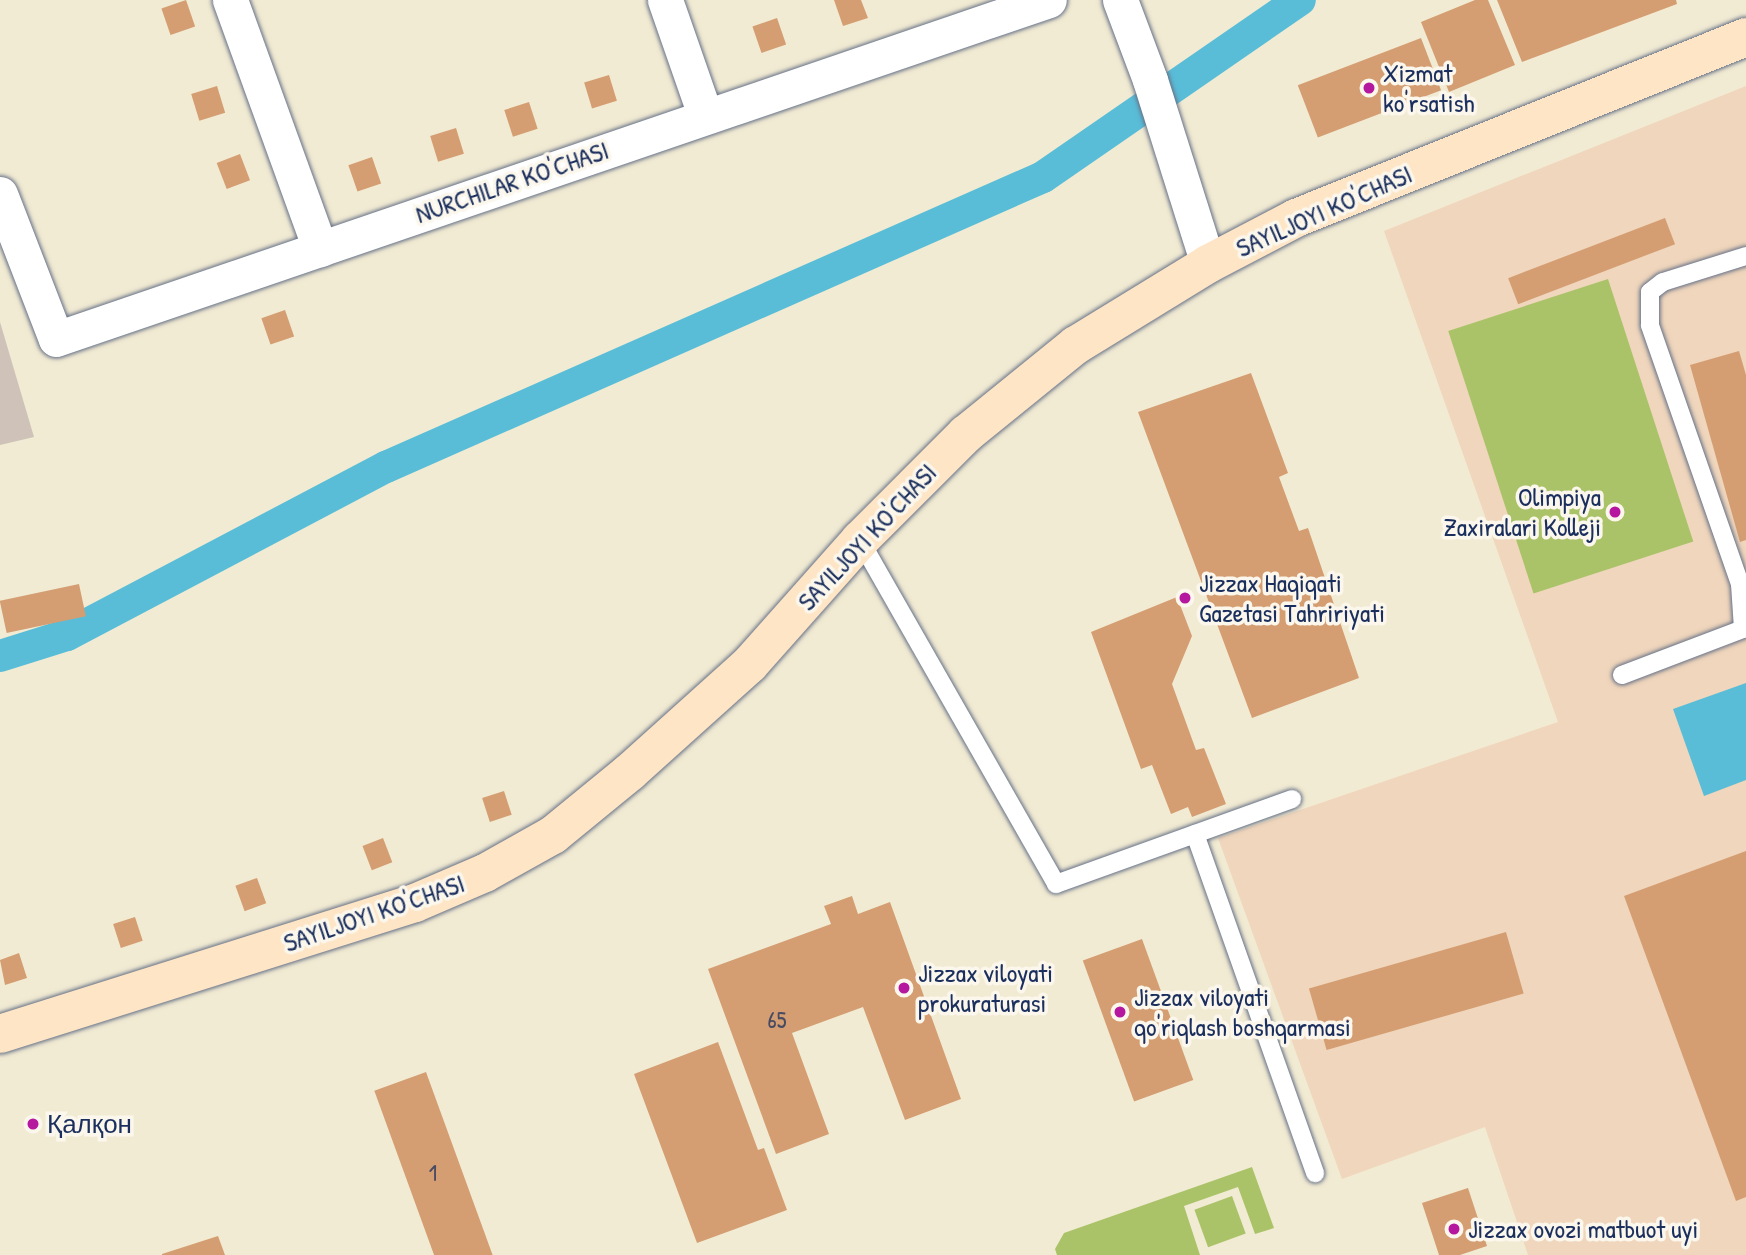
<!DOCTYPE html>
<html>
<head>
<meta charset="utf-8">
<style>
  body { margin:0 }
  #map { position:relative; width:1746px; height:1255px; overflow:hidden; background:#f2ebd3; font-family:"Patrick Hand",sans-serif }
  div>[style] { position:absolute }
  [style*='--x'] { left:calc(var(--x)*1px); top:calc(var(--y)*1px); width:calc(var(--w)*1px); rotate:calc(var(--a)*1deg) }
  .built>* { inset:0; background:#f0d6bc }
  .industrial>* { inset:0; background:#cec2b9 }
  .green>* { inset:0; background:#aac369; transform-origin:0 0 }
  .water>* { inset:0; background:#59bdd8 }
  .canal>* { height:32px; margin:-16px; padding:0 16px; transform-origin:16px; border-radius:16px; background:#59bdd8 }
  .building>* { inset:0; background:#d49e72; transform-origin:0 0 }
  .roads { filter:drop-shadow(0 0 2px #667187) drop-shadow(0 0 2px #667187) }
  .lane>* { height:18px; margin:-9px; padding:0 9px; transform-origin:9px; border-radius:9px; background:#fff }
  .street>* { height:35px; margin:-17.5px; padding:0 17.5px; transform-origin:17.5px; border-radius:17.5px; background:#fff }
  .secondary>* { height:38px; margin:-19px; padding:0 19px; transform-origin:19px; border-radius:19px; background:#fee5c5 }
  .dots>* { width:19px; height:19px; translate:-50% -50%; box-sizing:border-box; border:4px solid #fbf7ec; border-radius:50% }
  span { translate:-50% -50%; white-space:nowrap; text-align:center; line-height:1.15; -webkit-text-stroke:7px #fbf7ec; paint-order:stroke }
  .number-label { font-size:23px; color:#494b63 }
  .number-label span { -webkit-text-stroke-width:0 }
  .poi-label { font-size:26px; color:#1b2f5e }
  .left { translate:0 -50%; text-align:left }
  .right { translate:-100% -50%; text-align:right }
  .street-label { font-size:26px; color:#1b2f5e }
</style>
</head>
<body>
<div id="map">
  <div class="built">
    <i style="clip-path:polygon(1746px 86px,1746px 1255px,1528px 1255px,1485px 1127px,1342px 1179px,1218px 838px,1558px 722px,1384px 231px)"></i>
  </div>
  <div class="industrial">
    <i style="clip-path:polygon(0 322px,34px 437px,0 445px)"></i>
  </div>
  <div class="green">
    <i style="left:1608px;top:279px;width:276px;height:168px;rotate:72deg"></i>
    <i style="clip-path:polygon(1252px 1167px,1274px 1228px,1255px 1234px,1238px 1187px,1184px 1206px,1200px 1255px,1057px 1255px,1055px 1249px,1064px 1233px)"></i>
    <i style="left:1232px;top:1196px;width:40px;height:40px;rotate:70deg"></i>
  </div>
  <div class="water">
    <i style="clip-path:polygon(1746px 683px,1746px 780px,1704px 796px,1673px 709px)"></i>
  </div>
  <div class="canal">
    <i style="--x:0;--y:656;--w:70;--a:-17.4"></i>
    <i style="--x:67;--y:635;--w:361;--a:-27.8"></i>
    <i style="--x:386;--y:467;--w:718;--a:-23.82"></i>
    <i style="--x:1043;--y:177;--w:312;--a:-34.6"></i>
  </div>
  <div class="building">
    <i style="left:186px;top:0;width:28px;height:26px;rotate:71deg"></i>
    <i style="clip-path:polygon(834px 0,861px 0,868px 18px,843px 26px)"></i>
    <i style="clip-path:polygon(1475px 0,1488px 0,1515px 65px,1449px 92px,1421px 22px)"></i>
    <i style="clip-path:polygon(1497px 0,1676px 0,1677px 4px,1522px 62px)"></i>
    <i style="left:777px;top:18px;width:28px;height:26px;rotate:71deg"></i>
    <i style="left:1421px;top:38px;width:56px;height:132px;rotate:69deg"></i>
    <i style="left:609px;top:75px;width:27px;height:26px;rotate:73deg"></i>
    <i style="left:217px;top:86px;width:28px;height:27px;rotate:73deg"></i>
    <i style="left:529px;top:102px;width:28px;height:26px;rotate:72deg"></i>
    <i style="left:456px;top:128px;width:27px;height:27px;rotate:73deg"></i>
    <i style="left:240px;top:154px;width:28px;height:25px;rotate:69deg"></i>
    <i style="left:372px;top:157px;width:28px;height:25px;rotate:71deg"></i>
    <i style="left:1665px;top:218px;width:28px;height:168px;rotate:69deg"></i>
    <i style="left:285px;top:310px;width:28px;height:25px;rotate:71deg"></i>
    <i style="clip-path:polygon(1739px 351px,1746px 375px,1746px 540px,1740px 542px,1690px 365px)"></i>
    <i style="clip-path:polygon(1251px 373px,1288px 473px,1279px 477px,1299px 531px,1308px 528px,1359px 678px,1252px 718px,1138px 412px)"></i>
    <i style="left:79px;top:584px;width:33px;height:81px;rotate:78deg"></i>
    <i style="clip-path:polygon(1177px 597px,1192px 636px,1172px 684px,1196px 750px,1204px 748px,1226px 804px,1192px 817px,1188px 807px,1171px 814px,1152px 765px,1141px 769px,1091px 632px)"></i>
    <i style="left:504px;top:791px;width:25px;height:23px;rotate:72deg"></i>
    <i style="left:383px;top:838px;width:26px;height:22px;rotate:69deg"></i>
    <i style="clip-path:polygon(1746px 851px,1746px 1197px,1736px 1201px,1624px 896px)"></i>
    <i style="left:257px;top:878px;width:27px;height:23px;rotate:70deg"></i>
    <i style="clip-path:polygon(852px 896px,858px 914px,890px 902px,961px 1099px,905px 1120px,863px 1007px,792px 1033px,829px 1134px,776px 1154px,708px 969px,831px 924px,824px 906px)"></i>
    <i style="left:135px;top:917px;width:25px;height:23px;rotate:72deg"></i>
    <i style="left:1506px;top:932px;width:64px;height:205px;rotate:74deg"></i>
    <i style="left:1142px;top:939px;width:150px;height:63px;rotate:70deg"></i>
    <i style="clip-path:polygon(19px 953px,27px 978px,5px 985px,0 960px)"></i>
    <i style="clip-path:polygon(718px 1042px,758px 1150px,764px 1148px,787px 1210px,697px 1243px,634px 1074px)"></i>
    <i style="left:426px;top:1072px;width:195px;height:55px;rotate:70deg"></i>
    <i style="clip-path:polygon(1468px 1188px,1487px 1246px,1460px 1255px,1439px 1255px,1422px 1203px)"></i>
    <i style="clip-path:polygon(218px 1236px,225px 1255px,162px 1255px,162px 1254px)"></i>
  </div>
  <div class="roads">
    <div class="lane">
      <i style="--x:860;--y:540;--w:396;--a:60.3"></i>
      <i style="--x:1056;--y:884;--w:251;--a:-19.8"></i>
      <i style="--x:1622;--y:675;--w:129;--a:-20.8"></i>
      <i style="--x:1743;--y:629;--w:45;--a:-93.8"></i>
      <i style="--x:1740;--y:584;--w:274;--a:-109.2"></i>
      <i style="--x:1650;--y:325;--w:33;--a:-90"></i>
      <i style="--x:1650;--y:292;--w:16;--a:-38"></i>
      <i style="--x:1663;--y:282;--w:87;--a:-17.4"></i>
      <i style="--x:1195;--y:834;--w:360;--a:70.5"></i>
    </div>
    <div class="street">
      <i style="--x:230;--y:0;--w:265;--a:70.1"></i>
      <i style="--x:665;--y:0;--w:122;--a:70.8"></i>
      <i style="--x:1120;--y:0;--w:85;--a:69.4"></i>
      <i style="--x:1150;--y:80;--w:193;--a:72.5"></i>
      <i style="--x:0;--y:194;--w:155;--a:68.9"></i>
      <i style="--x:56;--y:339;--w:1049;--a:-18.85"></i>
    </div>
    <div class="secondary">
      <i style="--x:0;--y:1034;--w:435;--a:-17.5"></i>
      <i style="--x:415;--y:903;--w:76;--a:-23.2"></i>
      <i style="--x:485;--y:873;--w:78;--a:-29.2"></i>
      <i style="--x:553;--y:835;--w:99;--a:-39.3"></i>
      <i style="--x:630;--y:772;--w:161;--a:-42"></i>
      <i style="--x:750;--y:664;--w:166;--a:-48.4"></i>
      <i style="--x:860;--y:540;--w:150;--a:-45"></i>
      <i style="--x:966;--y:434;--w:141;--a:-39"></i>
      <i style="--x:1076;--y:345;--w:155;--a:-31.5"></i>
      <i style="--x:1208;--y:264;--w:99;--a:-27.6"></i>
      <i style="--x:1296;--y:218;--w:485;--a:-21.9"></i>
    </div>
  </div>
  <div class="dots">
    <i style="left:1369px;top:88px;background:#b5179e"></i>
    <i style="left:1615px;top:512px;background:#b5179e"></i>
    <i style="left:1185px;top:598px;background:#b5179e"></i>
    <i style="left:904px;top:988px;background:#b5179e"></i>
    <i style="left:1120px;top:1012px;background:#b5179e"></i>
    <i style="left:33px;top:1124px;background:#b5179e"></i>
    <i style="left:1454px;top:1229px;background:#b5179e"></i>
  </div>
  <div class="number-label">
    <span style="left:777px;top:1020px">65</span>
    <span style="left:433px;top:1173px">1</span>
  </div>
  <div class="poi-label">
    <span class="left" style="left:1383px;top:88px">Xizmat<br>ko'rsatish</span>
    <span class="right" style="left:1601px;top:512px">Olimpiya<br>Zaxiralari Kolleji</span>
    <span class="left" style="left:1199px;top:598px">Jizzax Haqiqati<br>Gazetasi Tahririyati</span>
    <span class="left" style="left:918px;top:988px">Jizzax viloyati<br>prokuraturasi</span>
    <span class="left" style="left:1134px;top:1012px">Jizzax viloyati<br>qo'riqlash boshqarmasi</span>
    <span class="left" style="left:47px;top:1124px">Қалқон</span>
    <span class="left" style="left:1468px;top:1229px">Jizzax ovozi matbuot uyi</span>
  </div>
  <div class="street-label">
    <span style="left:512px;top:182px;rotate:-19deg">NURCHILAR KO'CHASI</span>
    <span style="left:1324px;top:211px;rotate:-24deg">SAYILJOYI KO'CHASI</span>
    <span style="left:867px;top:537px;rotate:-47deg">SAYILJOYI KO'CHASI</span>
    <span style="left:374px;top:913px;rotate:-19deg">SAYILJOYI KO'CHASI</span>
  </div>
</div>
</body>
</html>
